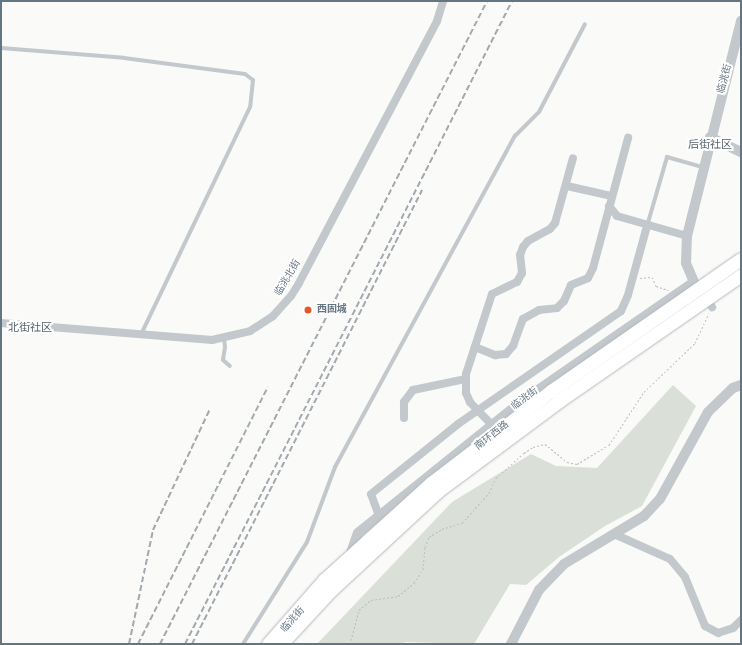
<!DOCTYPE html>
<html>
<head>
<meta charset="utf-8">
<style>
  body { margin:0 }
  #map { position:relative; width:742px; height:645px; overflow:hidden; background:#fafaf8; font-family:"Varela Round","Noto Sans SC",sans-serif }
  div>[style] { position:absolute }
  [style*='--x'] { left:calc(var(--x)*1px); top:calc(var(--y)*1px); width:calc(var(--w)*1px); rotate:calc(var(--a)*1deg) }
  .green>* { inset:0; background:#dadfd7 }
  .path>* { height:1px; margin-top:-0.5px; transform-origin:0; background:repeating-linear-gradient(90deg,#bbbfc2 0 2px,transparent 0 4px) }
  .service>* { height:4px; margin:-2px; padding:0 2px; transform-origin:2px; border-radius:2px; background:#c3c8cc }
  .minor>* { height:8px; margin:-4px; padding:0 4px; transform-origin:4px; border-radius:4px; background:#c3c8cc }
  .tertiary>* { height:10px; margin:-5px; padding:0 5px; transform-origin:5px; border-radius:5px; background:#c3c8cc }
  .rail>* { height:2px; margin-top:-1px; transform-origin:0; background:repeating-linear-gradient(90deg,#a2aab0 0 6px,transparent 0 9px) }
  .bridges { filter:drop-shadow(0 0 1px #b4b9bd) drop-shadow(0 0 1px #b4b9bd) }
  .trunk-bridge>* { height:13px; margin:-6.5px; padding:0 6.5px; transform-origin:6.5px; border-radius:6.5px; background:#fff }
  .dots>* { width:11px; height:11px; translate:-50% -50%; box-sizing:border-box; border:2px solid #fff; border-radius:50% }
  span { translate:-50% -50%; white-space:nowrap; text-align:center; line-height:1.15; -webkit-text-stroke:4px #fff; paint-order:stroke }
  .street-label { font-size:10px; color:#657683 }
  .poi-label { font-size:10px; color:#657683; font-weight:700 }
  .left { translate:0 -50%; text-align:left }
  .neighbourhood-label { font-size:11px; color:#57646e }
  .frame { position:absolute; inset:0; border:2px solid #657683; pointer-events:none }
</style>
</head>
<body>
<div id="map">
  <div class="green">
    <i style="clip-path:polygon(673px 385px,696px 406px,642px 506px,605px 526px,559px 557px,526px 585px,510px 584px,474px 644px,405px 642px,403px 644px,317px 644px,452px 502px,531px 454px,556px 466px,597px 468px)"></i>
  </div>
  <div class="path">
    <i style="--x:640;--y:278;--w:12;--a:-5"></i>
    <i style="--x:652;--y:277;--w:10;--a:66"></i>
    <i style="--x:656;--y:286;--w:13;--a:18"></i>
    <i style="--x:350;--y:644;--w:35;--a:-75"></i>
    <i style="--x:359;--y:610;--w:16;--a:-40"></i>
    <i style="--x:371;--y:600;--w:27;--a:-8"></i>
    <i style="--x:398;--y:596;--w:21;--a:-39"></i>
    <i style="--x:414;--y:583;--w:17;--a:-57"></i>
    <i style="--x:423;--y:569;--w:22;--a:-85"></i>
    <i style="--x:425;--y:547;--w:11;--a:-68"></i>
    <i style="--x:429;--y:537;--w:15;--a:-32"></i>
    <i style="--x:442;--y:529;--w:21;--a:-17"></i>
    <i style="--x:462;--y:523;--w:40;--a:-48"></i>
    <i style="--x:489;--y:493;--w:17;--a:-65"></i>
    <i style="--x:496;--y:478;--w:38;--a:-42"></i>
    <i style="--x:524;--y:453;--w:11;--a:-34"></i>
    <i style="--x:533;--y:447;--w:12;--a:-14"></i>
    <i style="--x:545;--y:444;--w:28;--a:39"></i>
    <i style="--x:567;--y:462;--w:10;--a:11"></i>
    <i style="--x:577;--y:464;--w:37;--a:-31"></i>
    <i style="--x:609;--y:445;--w:64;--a:-56.6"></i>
    <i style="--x:644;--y:392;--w:71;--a:-43.9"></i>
    <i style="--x:695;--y:343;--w:33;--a:-65"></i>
  </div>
  <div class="service">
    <i style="--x:1;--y:48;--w:123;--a:4.6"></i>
    <i style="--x:124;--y:58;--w:122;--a:7.5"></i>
    <i style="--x:245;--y:74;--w:10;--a:37"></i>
    <i style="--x:253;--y:80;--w:27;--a:96"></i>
    <i style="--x:250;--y:107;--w:253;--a:115.6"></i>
    <i style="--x:647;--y:226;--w:72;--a:-73.8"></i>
    <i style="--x:667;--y:157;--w:37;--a:16"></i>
    <i style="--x:224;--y:338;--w:9;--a:84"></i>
    <i style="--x:225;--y:347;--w:13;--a:99"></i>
    <i style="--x:223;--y:360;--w:9;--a:41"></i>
    <i style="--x:243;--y:644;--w:120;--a:-57.9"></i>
    <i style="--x:307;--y:542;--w:80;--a:-69.5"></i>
    <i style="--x:335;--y:467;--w:377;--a:-61.5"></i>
    <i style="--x:515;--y:136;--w:34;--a:-45"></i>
    <i style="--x:539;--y:112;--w:99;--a:-62.4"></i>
  </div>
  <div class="minor">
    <i style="--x:567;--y:186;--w:45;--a:12.8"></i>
    <i style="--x:609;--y:206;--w:13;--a:51"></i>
    <i style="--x:617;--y:216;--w:73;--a:15.9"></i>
    <i style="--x:704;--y:296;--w:14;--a:54"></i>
    <i style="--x:1;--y:323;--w:212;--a:4.6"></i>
    <i style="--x:212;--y:340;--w:39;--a:-13"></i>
    <i style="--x:250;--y:331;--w:27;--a:-33"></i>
    <i style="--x:273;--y:316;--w:27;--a:-48"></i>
    <i style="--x:291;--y:296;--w:15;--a:-58"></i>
    <i style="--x:299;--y:283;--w:296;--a:-62.2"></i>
    <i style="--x:437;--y:21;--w:21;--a:-73"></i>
    <i style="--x:475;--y:347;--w:22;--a:22"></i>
    <i style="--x:495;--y:355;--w:11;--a:-5"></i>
    <i style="--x:506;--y:354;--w:11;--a:-49"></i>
    <i style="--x:513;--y:346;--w:29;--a:-70"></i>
    <i style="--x:523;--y:319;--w:18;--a:-29"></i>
    <i style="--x:539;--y:310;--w:18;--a:-6"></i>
    <i style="--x:557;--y:308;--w:10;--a:-45"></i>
    <i style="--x:564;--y:301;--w:17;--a:-66"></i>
    <i style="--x:571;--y:285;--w:18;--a:-22"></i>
    <i style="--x:588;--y:278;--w:11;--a:-63"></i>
    <i style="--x:593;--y:268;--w:135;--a:-74.9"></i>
    <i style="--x:404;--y:418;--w:16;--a:-90"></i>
    <i style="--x:404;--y:402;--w:15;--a:-53"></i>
    <i style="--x:413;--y:390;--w:53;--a:-11.9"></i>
    <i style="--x:492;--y:425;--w:32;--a:-134"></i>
    <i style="--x:470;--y:402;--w:10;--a:-114"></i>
    <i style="--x:466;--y:393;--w:19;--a:-90"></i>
    <i style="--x:466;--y:374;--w:84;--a:-72"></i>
    <i style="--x:492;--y:294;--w:28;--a:-26"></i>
    <i style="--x:517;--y:282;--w:10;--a:-61"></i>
    <i style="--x:522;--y:273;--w:18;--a:-96"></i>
    <i style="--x:520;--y:255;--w:9;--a:-69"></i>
    <i style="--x:523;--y:247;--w:8;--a:-50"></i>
    <i style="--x:528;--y:241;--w:25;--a:-29"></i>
    <i style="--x:550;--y:229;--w:8;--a:-50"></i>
    <i style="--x:555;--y:223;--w:67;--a:-74.5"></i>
    <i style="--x:379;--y:516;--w:23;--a:-110"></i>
    <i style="--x:371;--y:494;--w:112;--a:-38.8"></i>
    <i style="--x:458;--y:424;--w:198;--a:-34.7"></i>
    <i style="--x:621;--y:311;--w:17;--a:-66"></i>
    <i style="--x:628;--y:295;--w:72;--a:-74.6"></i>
    <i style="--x:614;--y:534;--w:61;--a:24.1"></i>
    <i style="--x:670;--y:559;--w:23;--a:50"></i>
    <i style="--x:685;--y:577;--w:53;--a:67.8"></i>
    <i style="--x:705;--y:626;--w:15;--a:28"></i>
    <i style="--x:718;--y:633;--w:16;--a:-18"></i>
    <i style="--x:733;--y:628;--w:11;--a:-45"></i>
  </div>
  <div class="tertiary">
    <i style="--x:710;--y:137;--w:34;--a:26"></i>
    <i style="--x:351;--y:553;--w:21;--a:-71"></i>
    <i style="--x:358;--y:533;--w:211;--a:-38.8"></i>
    <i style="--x:522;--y:401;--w:209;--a:-34.7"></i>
    <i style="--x:694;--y:282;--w:21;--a:-113"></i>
    <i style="--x:686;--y:263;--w:27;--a:-88"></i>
    <i style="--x:687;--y:236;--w:222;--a:-75.9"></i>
    <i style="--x:511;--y:644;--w:61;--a:-62.6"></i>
    <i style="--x:539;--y:590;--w:36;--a:-46"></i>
    <i style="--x:564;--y:564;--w:93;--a:-31"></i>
    <i style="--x:644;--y:516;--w:23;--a:-47"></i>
    <i style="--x:660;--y:499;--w:99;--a:-61.1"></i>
    <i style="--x:708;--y:412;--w:35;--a:-44"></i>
    <i style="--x:733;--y:388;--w:9;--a:-21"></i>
  </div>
  <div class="rail">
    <i style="--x:129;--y:644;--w:116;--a:-78.1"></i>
    <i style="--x:153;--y:530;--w:134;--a:-64.8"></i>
    <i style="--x:138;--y:644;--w:288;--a:-63.2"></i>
    <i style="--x:160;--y:644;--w:721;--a:-63.04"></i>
    <i style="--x:185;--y:644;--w:721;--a:-63.04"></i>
    <i style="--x:192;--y:644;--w:509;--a:-63.13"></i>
  </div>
  <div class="bridges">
    <div class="trunk-bridge">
      <i style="--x:268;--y:644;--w:85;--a:-48.8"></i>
      <i style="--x:324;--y:580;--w:144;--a:-42.2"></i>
      <i style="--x:431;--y:483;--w:151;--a:-37.5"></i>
      <i style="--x:551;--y:391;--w:231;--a:-34.8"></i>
      <i style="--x:281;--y:644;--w:72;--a:-47.2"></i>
      <i style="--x:330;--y:591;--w:147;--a:-42.8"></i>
      <i style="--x:438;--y:491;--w:151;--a:-36.6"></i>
      <i style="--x:559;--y:401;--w:221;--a:-34.7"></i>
    </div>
  </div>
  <div class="dots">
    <i style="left:308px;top:310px;background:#e4572e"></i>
  </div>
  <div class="street-label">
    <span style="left:725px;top:79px;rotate:-75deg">临洮街</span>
    <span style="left:288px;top:278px;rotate:-59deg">临洮北街</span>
    <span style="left:525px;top:399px;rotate:-37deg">临洮街</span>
    <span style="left:492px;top:436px;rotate:-38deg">南环西路</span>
    <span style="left:293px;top:620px;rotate:-48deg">临洮街</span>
  </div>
  <div class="poi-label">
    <span class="left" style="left:317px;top:310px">西固城</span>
  </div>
  <div class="neighbourhood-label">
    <span style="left:710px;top:145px">后街社区</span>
    <span style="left:30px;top:328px">北街社区</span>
  </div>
  <div class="frame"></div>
</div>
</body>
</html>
